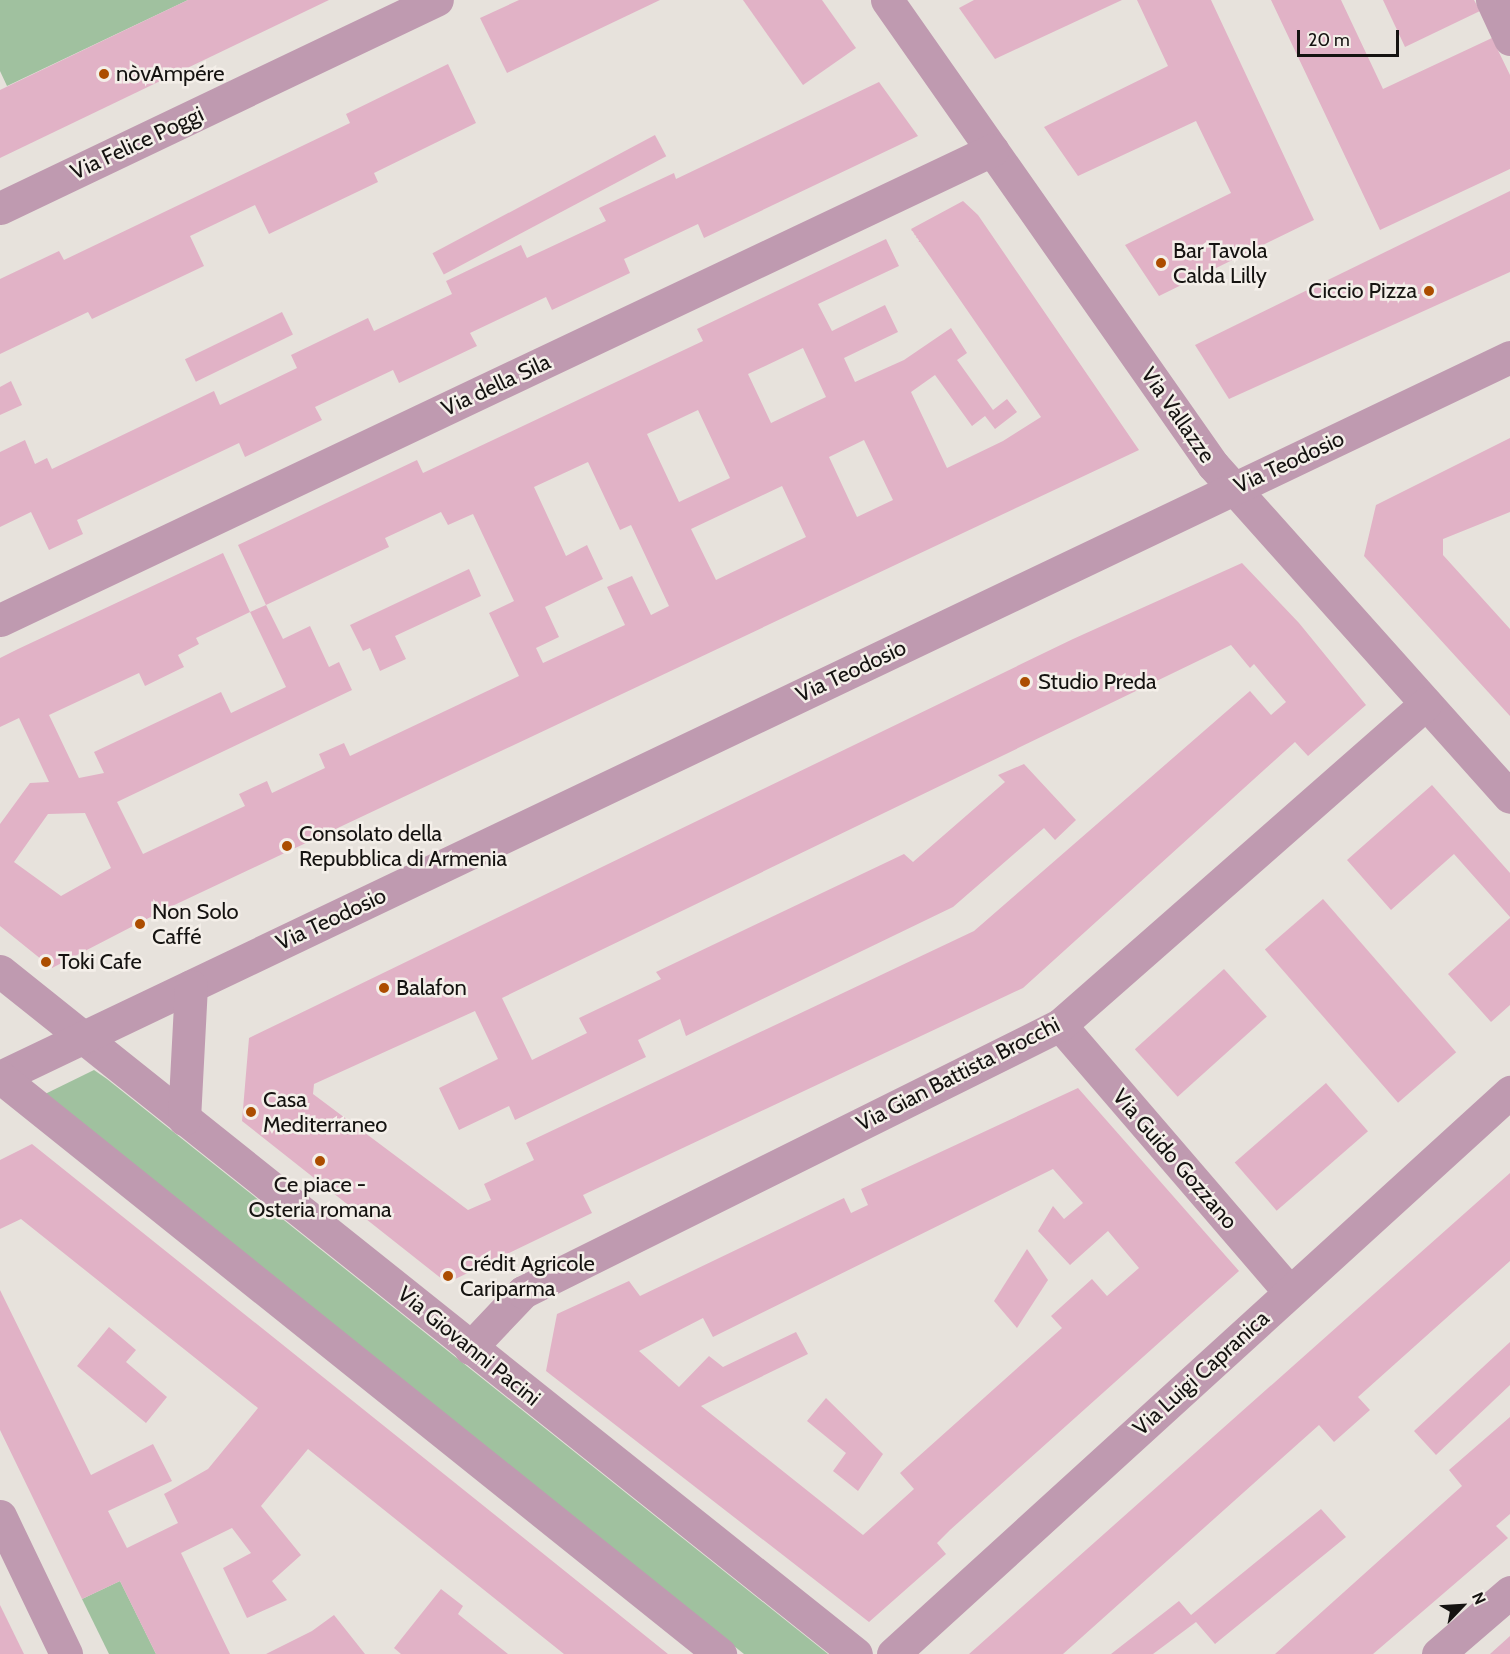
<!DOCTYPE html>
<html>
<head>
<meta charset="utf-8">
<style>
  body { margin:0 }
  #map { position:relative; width:1510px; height:1654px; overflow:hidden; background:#e7e2dc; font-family:Cabin,sans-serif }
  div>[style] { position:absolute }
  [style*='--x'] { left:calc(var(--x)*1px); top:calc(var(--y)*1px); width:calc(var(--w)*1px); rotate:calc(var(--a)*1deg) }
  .green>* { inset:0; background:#a0c19f }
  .building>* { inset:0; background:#e1b2c6; transform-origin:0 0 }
  .minor>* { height:33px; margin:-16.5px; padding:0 16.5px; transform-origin:16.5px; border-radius:16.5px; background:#bf9ab0 }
  .dots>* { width:16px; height:16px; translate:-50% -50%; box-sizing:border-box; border:3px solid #f4efe9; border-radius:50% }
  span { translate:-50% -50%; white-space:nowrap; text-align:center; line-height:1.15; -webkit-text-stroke:5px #f4efe9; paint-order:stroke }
  .poi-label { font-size:22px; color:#151311 }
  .left { translate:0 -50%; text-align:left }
  .right { translate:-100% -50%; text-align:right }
  .street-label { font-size:22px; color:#151311 }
  .north { position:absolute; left:1432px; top:1576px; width:60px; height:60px; -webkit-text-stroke:4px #f4efe9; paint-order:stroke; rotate:65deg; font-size:16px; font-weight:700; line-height:24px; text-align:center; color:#151311 }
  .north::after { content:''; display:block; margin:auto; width:21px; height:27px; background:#151311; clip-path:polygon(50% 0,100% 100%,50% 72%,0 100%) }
  .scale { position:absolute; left:1297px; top:30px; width:102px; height:27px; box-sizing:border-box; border:3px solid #151311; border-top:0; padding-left:8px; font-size:18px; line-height:21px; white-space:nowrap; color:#151311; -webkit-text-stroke:4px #f4efe9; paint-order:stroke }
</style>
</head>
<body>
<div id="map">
  <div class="green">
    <i style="clip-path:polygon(0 0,188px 0,7px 86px,0 71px)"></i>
    <i style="clip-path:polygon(94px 1070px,107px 1079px,828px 1654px,744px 1654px,43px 1095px)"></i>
    <i style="clip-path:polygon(120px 1581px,156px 1654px,109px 1654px,82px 1599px)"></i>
  </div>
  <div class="building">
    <i style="clip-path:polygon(188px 0,329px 0,0 158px,0 90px)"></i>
    <i style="clip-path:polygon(519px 0,660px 0,507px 73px,480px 18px)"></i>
    <i style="clip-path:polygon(743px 0,822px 0,856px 48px,803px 85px)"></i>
    <i style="clip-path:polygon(974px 0,1122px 0,995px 59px,959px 8px)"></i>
    <i style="clip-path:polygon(1137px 0,1211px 0,1314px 220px,1159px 296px,1125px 245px,1231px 193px,1196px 121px,1078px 176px,1044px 127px,1168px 66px)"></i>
    <i style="clip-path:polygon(1271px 0,1341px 0,1383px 89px,1492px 38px,1510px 75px,1510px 169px,1380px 230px)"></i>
    <i style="clip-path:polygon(1383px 0,1474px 0,1480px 11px,1405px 47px)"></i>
    <i style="clip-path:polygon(448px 64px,476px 123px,374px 173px,378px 182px,269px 234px,255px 205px,190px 236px,204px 266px,92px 319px,88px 312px,0 354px,0 279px,59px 251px,64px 260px,350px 123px,346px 114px)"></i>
    <i style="clip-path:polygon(879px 82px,918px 136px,704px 238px,698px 224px,624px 259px,630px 273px,552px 310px,546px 297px,470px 333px,477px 346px,399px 383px,393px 370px,315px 407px,322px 420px,245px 457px,239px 443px,77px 520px,83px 534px,49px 550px,31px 512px,0 527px,0 452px,25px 440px,35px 464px,47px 458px,52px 469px,214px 391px,220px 405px,297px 368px,291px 355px,368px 318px,374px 331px,452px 294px,446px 281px,521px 245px,527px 258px,606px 221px,599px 208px,674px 173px,676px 179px)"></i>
    <i style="left:655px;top:135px;width:24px;height:252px;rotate:62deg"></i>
    <i style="clip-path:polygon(1510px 191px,1510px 272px,1229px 399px,1195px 345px)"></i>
    <i style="clip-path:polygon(evenodd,963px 201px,978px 215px,1139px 450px,168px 908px,52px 968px,0 926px,0 824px,30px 783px,49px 782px,19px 718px,0 727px,0 658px,18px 649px,223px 553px,250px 612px,266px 605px,283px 639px,310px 626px,329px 667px,339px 662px,352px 690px,117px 802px,143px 854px,245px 806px,239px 794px,267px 781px,272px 793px,325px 768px,319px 754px,344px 743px,350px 756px,519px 676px,489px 613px,514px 601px,473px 514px,448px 525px,441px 512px,385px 538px,389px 547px,266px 605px,238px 545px,417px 460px,423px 473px,703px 341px,697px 329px,886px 239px,899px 266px,818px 304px,832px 331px,885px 305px,898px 332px,844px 358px,855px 382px,904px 360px,951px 328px,967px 353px,957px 360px,993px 410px,1007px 399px,1017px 412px,995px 429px,985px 416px,972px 426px,935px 375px,911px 392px,947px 468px,1003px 441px,1041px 417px,911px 229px,963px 201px,803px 348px,826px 397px,771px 423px,748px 374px,803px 348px,963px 201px,698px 410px,730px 478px,679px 502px,647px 434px,698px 410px,963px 201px,864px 440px,893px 500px,857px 517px,829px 457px,864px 440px,963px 201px,588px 462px,620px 530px,631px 525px,669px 606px,651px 615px,632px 576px,607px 587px,625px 625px,543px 663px,536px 648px,559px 637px,545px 607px,603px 579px,587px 545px,566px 556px,534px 487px,588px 462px,963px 201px,782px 486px,806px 537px,716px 580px,691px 529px,782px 486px,963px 201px,250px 612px,286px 687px,231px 713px,221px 692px,94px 752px,104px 773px,79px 778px,49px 715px,139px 673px,145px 686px,184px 667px,178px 655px,199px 644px,196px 638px,250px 612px,963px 201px,85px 813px,111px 868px,61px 896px,14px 862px,48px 814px,85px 813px)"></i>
    <i style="left:282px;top:312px;width:25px;height:108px;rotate:64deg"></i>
    <i style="clip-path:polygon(11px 381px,22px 405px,0 415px,0 387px)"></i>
    <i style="clip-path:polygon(1510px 438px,1510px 512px,1443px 539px,1443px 555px,1510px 629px,1510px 716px,1364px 556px,1376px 505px)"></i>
    <i style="clip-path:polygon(evenodd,1242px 563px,1299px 623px,1366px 705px,1308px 756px,1295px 742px,1023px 988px,583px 1195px,592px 1213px,447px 1283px,242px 1121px,249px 1038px,1073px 639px,1242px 563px,1231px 645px,1250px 668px,1254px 664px,1286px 702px,1271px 715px,1250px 691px,974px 931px,526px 1143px,534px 1160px,484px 1184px,491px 1200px,468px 1210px,313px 1094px,314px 1084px,475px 1011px,498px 1059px,439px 1088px,459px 1130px,509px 1106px,515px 1120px,646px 1057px,638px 1040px,680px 1019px,686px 1036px,953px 907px,1044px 828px,1055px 840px,1076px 820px,1024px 764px,998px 775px,1005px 782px,913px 862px,904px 854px,656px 972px,661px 979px,579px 1018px,587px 1033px,532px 1060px,502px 998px,1231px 645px)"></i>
    <i style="clip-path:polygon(469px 569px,481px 596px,395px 636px,406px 659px,380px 671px,370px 648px,363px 651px,350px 625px)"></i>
    <i style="clip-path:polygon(1432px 785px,1510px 873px,1510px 917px,1454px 854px,1391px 910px,1347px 860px)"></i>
    <i style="left:1323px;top:899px;width:203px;height:77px;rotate:49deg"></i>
    <i style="clip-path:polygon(1510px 918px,1510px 1005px,1491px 1022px,1448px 974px)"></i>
    <i style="left:1224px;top:969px;width:64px;height:120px;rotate:48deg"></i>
    <i style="left:1326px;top:1083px;width:64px;height:121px;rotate:49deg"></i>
    <i style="clip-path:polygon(evenodd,1078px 1088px,1239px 1271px,950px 1530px,937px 1543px,946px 1554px,869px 1622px,546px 1371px,557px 1314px,629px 1281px,640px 1296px,844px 1198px,851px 1213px,868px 1205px,861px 1189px,1078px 1088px,1053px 1169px,1083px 1203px,1064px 1219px,1053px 1206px,1038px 1231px,1070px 1265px,1108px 1231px,1139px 1268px,1107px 1296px,1092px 1279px,1051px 1316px,1062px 1328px,900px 1473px,914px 1489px,863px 1535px,701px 1406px,808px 1354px,796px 1332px,723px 1367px,709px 1356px,679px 1387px,639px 1351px,703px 1318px,713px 1337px,1053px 1169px)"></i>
    <i style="clip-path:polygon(32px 1144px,520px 1535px,668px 1654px,564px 1654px,308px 1449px,261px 1506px,301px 1555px,272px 1581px,287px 1600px,247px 1618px,223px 1568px,251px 1553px,232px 1528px,181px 1553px,230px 1654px,156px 1654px,120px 1581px,82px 1599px,0 1430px,0 1290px,91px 1475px,153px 1444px,172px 1481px,108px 1511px,127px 1548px,178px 1523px,164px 1494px,208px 1469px,258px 1408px,21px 1219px,0 1229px,0 1160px)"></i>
    <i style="clip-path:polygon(1510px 1173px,1510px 1261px,1358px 1397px,1370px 1410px,1334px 1442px,1319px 1425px,1063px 1654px,969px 1654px)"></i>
    <i style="clip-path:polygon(1027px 1249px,1048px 1280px,1017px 1328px,994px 1301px)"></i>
    <i style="clip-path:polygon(109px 1327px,136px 1350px,126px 1362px,167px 1397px,146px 1423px,77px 1366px)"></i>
    <i style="clip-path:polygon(1510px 1342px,1510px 1385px,1436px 1455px,1414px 1431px)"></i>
    <i style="clip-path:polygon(826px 1398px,883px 1454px,858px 1491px,833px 1471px,846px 1453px,807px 1421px)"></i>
    <i style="clip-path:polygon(1510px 1417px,1510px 1514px,1496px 1526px,1508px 1538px,1373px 1654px,1275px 1654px,1462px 1486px,1449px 1470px)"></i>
    <i style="clip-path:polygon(1321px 1509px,1346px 1537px,1215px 1644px,1196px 1622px,1153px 1654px,1111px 1654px,1179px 1601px,1191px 1615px)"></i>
    <i style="clip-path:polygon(441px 1589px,463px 1606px,458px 1614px,508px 1654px,401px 1654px,394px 1648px)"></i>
    <i style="clip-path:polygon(0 1605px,24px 1654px,0 1654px)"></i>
    <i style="clip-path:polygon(334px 1615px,365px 1654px,266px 1654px,312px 1631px)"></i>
    <i style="clip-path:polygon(1510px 1636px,1510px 1654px,1490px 1654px)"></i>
  </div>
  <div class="minor">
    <i style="--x:887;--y:0;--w:568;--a:54.97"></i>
    <i style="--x:1213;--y:465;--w:445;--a:48.2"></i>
    <i style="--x:1492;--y:0;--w:43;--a:65.2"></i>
    <i style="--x:0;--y:208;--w:484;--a:-25.5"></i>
    <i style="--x:0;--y:620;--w:1098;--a:-25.35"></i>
    <i style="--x:0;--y:971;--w:1095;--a:38.59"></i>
    <i style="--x:1060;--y:1025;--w:352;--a:49.3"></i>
    <i style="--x:0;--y:1077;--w:1673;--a:-25.49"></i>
    <i style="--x:0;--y:1077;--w:923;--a:38.71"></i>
    <i style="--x:184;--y:1119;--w:133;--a:-87"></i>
    <i style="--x:470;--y:1348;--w:77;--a:-46.6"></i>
    <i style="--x:523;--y:1292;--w:600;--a:-26.44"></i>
    <i style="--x:1060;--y:1025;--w:487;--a:-41.3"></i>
    <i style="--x:0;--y:1516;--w:153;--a:64.4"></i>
    <i style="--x:893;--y:1654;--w:835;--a:-42.33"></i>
    <i style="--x:1438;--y:1654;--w:95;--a:-40.7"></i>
  </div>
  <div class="dots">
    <i style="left:104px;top:74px;background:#ac4d00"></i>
    <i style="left:1161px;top:263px;background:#ac4d00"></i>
    <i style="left:1429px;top:291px;background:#ac4d00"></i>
    <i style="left:1025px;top:682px;background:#ac4d00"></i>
    <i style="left:287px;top:846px;background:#ac4d00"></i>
    <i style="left:140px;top:924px;background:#ac4d00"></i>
    <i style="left:46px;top:962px;background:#ac4d00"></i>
    <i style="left:384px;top:988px;background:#ac4d00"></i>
    <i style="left:251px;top:1112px;background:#ac4d00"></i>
    <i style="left:320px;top:1161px;background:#ac4d00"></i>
    <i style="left:448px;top:1276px;background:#ac4d00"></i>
  </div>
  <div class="poi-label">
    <span class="left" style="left:116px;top:74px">nòvAmpére</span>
    <span class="left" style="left:1173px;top:263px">Bar Tavola<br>Calda Lilly</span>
    <span class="right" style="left:1417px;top:291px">Ciccio Pizza</span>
    <span class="left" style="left:1038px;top:682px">Studio Preda</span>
    <span class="left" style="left:299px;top:846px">Consolato della<br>Repubblica di Armenia</span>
    <span class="left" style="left:152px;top:924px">Non Solo<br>Caffé</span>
    <span class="left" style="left:58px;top:962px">Toki Cafe</span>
    <span class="left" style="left:396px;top:988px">Balafon</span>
    <span class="left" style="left:263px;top:1112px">Casa<br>Mediterraneo</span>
    <span style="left:320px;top:1197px">Ce piace -<br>Osteria romana</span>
    <span class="left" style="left:460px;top:1276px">Crédit Agricole<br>Cariparma</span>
  </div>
  <div class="street-label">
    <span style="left:137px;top:143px;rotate:-25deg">Via Felice Poggi</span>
    <span style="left:496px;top:385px;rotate:-25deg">Via della Sila</span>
    <span style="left:1178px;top:415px;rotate:55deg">Via Vallazze</span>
    <span style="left:1289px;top:462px;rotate:-25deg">Via Teodosio</span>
    <span style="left:851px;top:671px;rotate:-25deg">Via Teodosio</span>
    <span style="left:331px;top:919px;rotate:-25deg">Via Teodosio</span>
    <span style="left:958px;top:1074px;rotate:-27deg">Via Gian Battista Brocchi</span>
    <span style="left:1175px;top:1159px;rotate:49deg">Via Guido Gozzano</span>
    <span style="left:469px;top:1346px;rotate:39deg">Via Giovanni Pacini</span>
    <span style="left:1201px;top:1373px;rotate:-42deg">Via Luigi Capranica</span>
  </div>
  <div class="north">N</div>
  <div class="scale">20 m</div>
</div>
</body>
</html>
